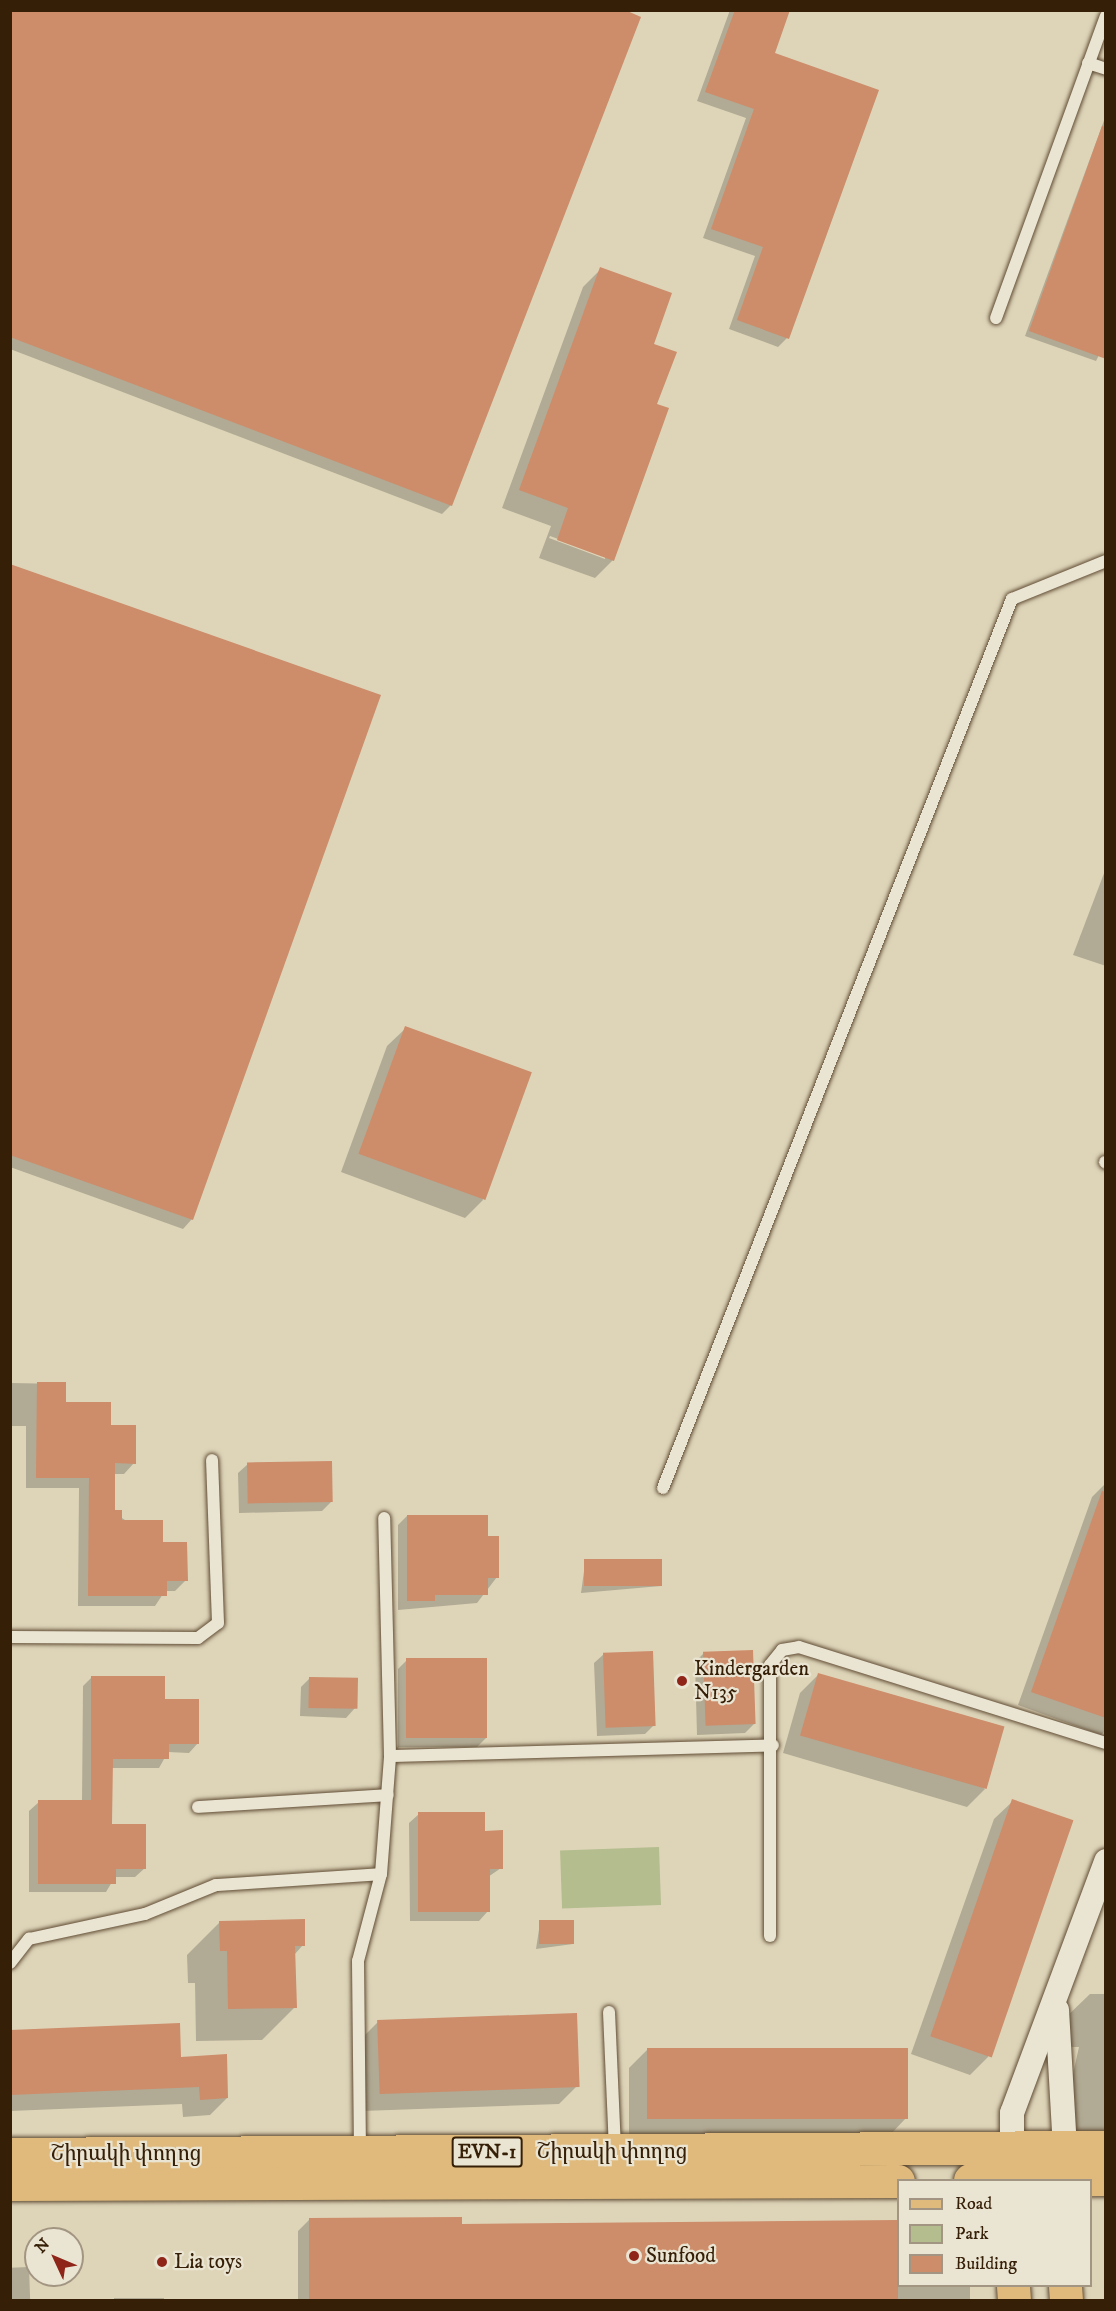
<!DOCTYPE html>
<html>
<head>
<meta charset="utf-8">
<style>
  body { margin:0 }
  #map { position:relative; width:1116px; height:2311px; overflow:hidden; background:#ded5b9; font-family:"IM FELL DW Pica","Noto Serif Armenian",serif }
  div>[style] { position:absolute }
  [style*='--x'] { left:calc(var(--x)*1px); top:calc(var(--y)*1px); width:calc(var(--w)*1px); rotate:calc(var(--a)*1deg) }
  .green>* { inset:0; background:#b4bd8e; transform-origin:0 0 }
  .shadow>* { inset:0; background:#0003; transform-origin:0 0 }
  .building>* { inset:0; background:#cd8c6a; transform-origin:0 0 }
  .roads { filter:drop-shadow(0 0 2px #604c34) drop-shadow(0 0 2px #604c34) }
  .lane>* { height:12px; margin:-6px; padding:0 6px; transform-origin:6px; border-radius:6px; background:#eae4d2 }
  .street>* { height:24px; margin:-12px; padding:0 12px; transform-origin:12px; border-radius:12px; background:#eae4d2 }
  .primary>* { height:33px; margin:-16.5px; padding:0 16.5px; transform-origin:16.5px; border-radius:16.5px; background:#dfba7c }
  .highway>* { height:33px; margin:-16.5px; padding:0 16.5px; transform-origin:16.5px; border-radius:16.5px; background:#dfba7c }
  .dots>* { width:16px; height:16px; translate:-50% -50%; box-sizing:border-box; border:3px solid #eae4d2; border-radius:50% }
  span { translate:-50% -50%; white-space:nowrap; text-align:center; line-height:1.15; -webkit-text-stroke:4.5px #eae4d2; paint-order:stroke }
  .shield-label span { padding:2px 4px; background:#eae4d2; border:2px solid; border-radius:4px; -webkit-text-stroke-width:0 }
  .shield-label { font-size:20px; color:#361f07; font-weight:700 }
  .poi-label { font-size:21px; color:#361f07 }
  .left { translate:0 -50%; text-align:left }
  .street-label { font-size:21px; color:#361f07 }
  .frame { position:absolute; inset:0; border:12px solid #361f07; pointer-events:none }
  .legend { position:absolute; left:897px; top:2179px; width:195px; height:108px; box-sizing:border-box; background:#eae4d2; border:2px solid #a29581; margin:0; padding:8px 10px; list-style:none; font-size:18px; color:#361f07 }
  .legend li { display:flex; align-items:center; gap:12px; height:30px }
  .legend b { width:30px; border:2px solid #a29581 }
  .north { position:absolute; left:24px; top:2227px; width:60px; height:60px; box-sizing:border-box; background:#eae4d2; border:2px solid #a29581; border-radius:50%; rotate:314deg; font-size:16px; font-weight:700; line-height:24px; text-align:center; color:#361f07 }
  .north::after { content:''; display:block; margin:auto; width:21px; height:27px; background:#8f2418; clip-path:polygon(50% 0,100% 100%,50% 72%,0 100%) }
</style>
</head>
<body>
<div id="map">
  <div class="green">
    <i style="left:659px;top:1847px;width:58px;height:99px;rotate:88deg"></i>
  </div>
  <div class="shadow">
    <i style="clip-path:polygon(10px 10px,451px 505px,442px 514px,10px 349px)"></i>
    <i style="clip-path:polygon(730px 10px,788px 10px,773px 54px,787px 338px,778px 347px,729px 329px,755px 256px,703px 238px,746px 118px,697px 101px)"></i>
    <i style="clip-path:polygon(1106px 115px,1106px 341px,1096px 361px,1025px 336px)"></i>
    <i style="clip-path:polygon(evenodd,601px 269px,652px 344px,655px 405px,613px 560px,595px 578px,539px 558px,551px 526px,502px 508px,583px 287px,601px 269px,550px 536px,605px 556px,605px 559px,549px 538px,550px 536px)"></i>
    <i style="clip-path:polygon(10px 565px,192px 1219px,183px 1229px,10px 1167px)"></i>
    <i style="clip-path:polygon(1106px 868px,1106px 966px,1073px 955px)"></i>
    <i style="clip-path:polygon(406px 1028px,483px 1200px,465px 1218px,341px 1172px,387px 1046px)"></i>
    <i style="clip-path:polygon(10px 1383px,65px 1384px,65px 1403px,109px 1427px,134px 1463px,124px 1474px,114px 1474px,113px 1512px,161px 1544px,186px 1580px,175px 1591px,165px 1591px,155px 1606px,78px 1606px,79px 1488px,26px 1488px,26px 1426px,10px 1426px)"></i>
    <i style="clip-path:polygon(248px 1464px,331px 1502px,322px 1511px,239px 1513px,238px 1473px)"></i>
    <i style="clip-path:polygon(1106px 1483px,1106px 1730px,1101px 1735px,1018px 1705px,1092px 1497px)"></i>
    <i style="clip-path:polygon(407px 1516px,487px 1538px,497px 1577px,477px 1603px,398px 1610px,398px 1525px)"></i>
    <i style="clip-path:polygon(585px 1564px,661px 1586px,581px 1593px)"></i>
    <i style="clip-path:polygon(704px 1653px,755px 1723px,745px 1733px,697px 1735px,695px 1662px)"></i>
    <i style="clip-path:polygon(604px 1654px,654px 1725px,645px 1734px,597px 1736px,594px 1663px)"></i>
    <i style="clip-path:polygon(407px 1660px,486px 1738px,477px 1747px,398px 1747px,398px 1669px)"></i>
    <i style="clip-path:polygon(818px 1675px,985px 1789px,967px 1807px,783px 1753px,800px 1693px)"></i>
    <i style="clip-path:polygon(92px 1677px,164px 1701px,198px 1743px,189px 1753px,168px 1752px,159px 1768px,112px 1768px,111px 1825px,145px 1868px,135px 1877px,115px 1877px,106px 1892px,29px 1892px,29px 1811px,39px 1802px,82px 1802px,83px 1686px)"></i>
    <i style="clip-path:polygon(310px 1678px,355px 1708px,346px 1718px,300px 1716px,301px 1687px)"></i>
    <i style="clip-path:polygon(1013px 1801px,988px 2057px,970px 2075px,911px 2054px,994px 1819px)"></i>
    <i style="clip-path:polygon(419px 1814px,483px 1832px,501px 1868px,488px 1877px,488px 1911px,479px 1921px,410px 1921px,409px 1823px)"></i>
    <i style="clip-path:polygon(220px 1922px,303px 1945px,294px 1955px,295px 2007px,262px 2040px,196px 2041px,195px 1983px,188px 1983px,187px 1955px)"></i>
    <i style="clip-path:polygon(540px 1923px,573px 1944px,536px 1949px)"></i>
    <i style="clip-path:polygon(1090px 1994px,1106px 1994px,1106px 2141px,1057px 2145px,1079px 2047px,1064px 2047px,1064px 2019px)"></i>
    <i style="clip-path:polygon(378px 2022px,577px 2086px,559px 2104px,362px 2111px,360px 2040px)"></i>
    <i style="clip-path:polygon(10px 2031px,180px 2058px,227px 2098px,210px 2115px,183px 2117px,182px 2104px,10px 2111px)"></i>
    <i style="clip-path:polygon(647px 2050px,907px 2117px,889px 2136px,629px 2136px,629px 2068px)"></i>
    <i style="clip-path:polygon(309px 2220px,460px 2225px,898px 2222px,898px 2286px,970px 2286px,970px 2300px,298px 2300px,298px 2231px)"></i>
    <i style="left:29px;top:2267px;width:33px;height:19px;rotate:88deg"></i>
    <i style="left:114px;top:2298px;width:50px;height:3px"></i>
  </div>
  <div class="building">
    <i style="clip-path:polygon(10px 10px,625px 10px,641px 17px,452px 506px,10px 337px)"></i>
    <i style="clip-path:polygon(735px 10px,790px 10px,775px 53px,879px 90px,789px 339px,737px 320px,763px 247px,711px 229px,754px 109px,705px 92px)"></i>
    <i style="clip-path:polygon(1102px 126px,1106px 127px,1106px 359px,1029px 331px)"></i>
    <i style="clip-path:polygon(600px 267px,672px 293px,654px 344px,677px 352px,657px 404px,669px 408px,614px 561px,557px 540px,568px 508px,519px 490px)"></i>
    <i style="clip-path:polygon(10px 564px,381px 695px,193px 1220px,10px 1155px)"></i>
    <i style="left:405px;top:1026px;width:135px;height:136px;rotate:20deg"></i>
    <i style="clip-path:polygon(37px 1382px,66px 1382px,66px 1402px,111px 1402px,111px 1425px,136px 1425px,136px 1464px,115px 1463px,115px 1510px,122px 1510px,122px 1520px,163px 1520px,163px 1542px,187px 1542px,188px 1581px,167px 1581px,167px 1596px,88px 1596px,89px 1478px,36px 1478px)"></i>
    <i style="left:332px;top:1461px;width:41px;height:85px;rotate:89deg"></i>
    <i style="clip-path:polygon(1102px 1491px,1106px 1492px,1106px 1718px,1031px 1692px)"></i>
    <i style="clip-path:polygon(407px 1515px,488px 1515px,488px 1536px,499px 1536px,499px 1578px,488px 1578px,488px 1595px,435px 1595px,435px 1601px,407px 1601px)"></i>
    <i style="left:662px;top:1559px;width:27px;height:78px;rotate:90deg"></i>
    <i style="left:753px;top:1650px;width:74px;height:50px;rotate:88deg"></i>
    <i style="left:653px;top:1651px;width:75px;height:50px;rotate:88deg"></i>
    <i style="left:406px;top:1658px;width:81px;height:80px"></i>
    <i style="left:818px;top:1673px;width:194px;height:65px;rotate:16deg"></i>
    <i style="clip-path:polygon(91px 1676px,165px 1676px,165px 1699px,199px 1699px,199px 1744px,169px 1744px,169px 1759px,113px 1759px,112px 1824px,146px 1824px,146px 1869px,116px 1869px,116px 1884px,38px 1884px,38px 1800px,91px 1800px)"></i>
    <i style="left:309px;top:1677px;width:49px;height:31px;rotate:1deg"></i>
    <i style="left:1012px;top:1799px;width:65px;height:251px;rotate:19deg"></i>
    <i style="clip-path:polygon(418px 1812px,485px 1812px,485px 1831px,503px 1830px,503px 1869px,490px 1869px,490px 1912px,418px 1912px)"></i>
    <i style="clip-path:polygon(305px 1919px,305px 1946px,295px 1946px,297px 2008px,228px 2009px,227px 1951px,220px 1951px,219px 1921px)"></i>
    <i style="left:574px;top:1920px;width:24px;height:35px;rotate:90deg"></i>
    <i style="left:577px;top:2013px;width:74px;height:200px;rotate:88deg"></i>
    <i style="clip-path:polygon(180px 2023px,181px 2057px,227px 2054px,228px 2098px,200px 2100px,199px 2087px,10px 2095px,10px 2030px)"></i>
    <i style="left:647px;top:2048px;width:261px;height:71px"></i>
    <i style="clip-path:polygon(462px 2217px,462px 2224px,898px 2220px,898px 2299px,309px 2301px,309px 2218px)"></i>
  </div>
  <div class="roads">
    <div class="lane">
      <i style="--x:1088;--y:63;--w:19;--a:18"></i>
      <i style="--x:996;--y:318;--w:321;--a:-70"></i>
      <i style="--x:1105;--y:1162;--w:1;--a:45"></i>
      <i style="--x:663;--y:1488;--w:955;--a:-68.57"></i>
      <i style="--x:1012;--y:599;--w:101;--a:-22"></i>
      <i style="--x:10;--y:1637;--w:188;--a:0.3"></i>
      <i style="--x:198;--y:1638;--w:25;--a:-37"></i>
      <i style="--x:218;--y:1623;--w:163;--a:-92.1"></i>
      <i style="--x:390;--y:1756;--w:383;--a:-1.6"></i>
      <i style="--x:198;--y:1807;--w:190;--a:-3.6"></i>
      <i style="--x:770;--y:1936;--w:271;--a:-90"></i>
      <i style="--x:770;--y:1665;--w:19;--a:-51"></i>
      <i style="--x:782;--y:1650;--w:17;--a:-10"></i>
      <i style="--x:799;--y:1647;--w:322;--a:17.4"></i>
      <i style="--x:10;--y:1963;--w:31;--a:-52"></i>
      <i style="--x:29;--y:1939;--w:119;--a:-12.2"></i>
      <i style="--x:145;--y:1914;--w:77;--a:-22.2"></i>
      <i style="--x:216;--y:1885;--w:165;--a:-3.8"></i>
      <i style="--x:609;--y:2012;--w:136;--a:87.5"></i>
      <i style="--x:360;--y:2152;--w:191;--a:-90.6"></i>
      <i style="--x:358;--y:1961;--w:90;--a:-75.2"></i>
      <i style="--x:381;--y:1874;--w:118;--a:-85.6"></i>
      <i style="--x:390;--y:1756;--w:238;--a:-91.4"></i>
    </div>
    <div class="street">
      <i style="--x:1057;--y:2010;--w:138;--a:86.7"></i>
      <i style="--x:1012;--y:2149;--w:36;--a:-90"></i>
      <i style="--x:1012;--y:2113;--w:269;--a:-69.5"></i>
    </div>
    <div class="primary">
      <i style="--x:1013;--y:2286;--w:14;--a:86"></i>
      <i style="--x:1065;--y:2286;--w:14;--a:86"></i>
    </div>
    <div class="highway">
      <i style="--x:10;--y:2154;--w:1096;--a:-0.37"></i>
      <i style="--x:970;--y:2180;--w:136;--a:-0.4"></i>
      <i style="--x:10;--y:2184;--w:888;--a:-0.19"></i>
    </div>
  </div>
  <div class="dots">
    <i style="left:682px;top:1681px;background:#8f2418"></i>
    <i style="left:634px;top:2256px;background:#8f2418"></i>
    <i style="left:162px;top:2262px;background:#8f2418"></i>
  </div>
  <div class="shield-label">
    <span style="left:487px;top:2152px">EVN-1</span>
  </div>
  <div class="poi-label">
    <span class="left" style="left:694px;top:1681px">Kindergarden<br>N135</span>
    <span class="left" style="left:646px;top:2256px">Sunfood</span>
    <span class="left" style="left:174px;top:2262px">Lia toys</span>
  </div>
  <div class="street-label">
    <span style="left:612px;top:2152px">Շիրակի փողոց</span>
    <span style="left:126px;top:2154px">Շիրակի փողոց</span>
  </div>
  <div class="frame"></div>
  <ul class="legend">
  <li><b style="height:8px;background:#dfba7c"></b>Road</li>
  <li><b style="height:16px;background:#b4bd8e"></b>Park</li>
  <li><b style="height:16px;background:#cd8c6a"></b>Building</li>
  </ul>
  <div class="north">N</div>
</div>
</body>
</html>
